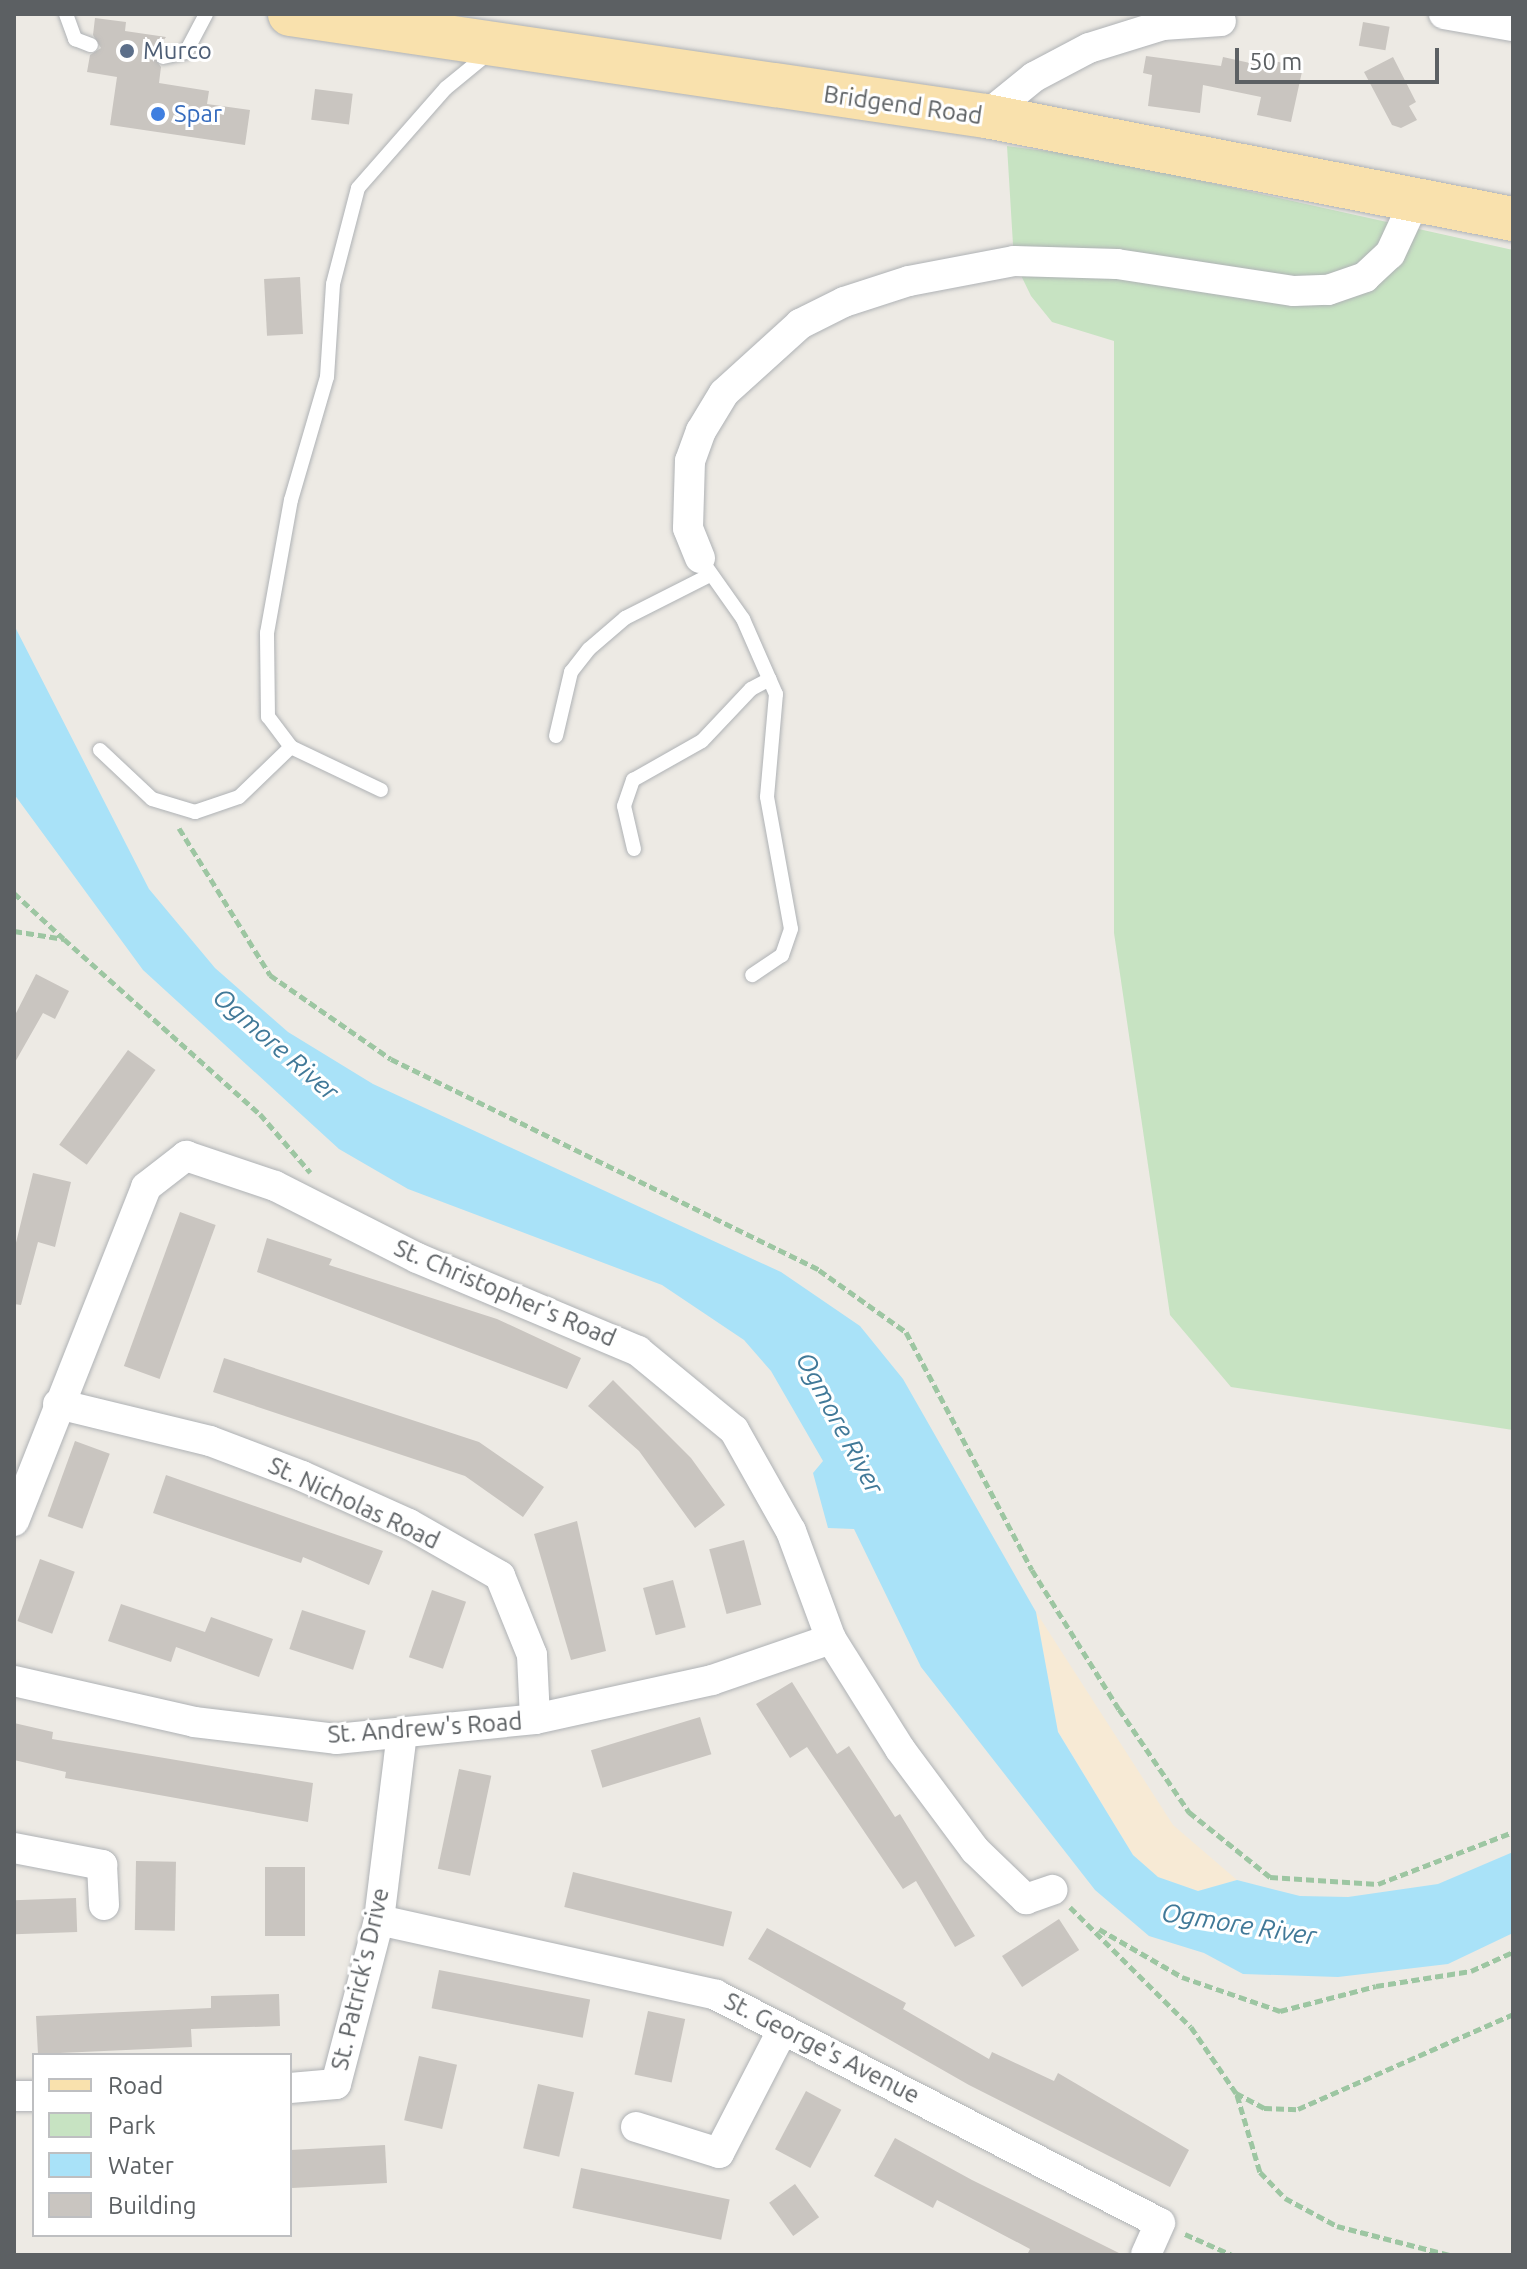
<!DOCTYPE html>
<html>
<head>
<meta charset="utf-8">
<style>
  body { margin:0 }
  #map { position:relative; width:1527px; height:2269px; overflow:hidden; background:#edeae4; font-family:Ubuntu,sans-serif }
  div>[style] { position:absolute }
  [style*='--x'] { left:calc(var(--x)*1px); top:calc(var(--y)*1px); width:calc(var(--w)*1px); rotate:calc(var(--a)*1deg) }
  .green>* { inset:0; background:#c7e3c2 }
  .sand>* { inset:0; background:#f7ead5 }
  .water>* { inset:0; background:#a9e2f8 }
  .building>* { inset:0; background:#c9c5c0; transform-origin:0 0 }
  .path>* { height:5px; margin-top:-2.5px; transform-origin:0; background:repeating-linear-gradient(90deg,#9dc6a2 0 8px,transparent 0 12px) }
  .roads { filter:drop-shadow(0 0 2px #afb2b5) drop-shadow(0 0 2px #afb2b5) }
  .service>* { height:14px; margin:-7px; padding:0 7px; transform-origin:7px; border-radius:7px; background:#fff }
  .minor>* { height:30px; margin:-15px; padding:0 15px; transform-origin:15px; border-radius:15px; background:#fff }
  .primary>* { height:44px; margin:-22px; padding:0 22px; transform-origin:22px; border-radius:22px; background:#f9e1ad }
  .dots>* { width:22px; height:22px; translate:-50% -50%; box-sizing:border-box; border:4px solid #fff; border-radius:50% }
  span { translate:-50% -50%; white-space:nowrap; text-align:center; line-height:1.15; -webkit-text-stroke:6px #fff; paint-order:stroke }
  .service-label { font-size:24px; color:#4e5e75 }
  .left { translate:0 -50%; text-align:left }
  .street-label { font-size:24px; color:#5c6063 }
  .shop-label { font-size:24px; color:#366cbe }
  .water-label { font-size:26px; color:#417998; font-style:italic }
  .frame { position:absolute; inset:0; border:16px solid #5c6063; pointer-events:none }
  .legend { position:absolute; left:32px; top:2053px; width:260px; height:184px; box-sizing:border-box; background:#fff; border:2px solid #bebfc1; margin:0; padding:10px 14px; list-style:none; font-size:24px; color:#5c6063 }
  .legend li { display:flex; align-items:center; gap:16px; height:40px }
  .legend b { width:40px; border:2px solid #bebfc1 }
  .scale { position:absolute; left:1235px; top:48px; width:204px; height:36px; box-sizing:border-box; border:4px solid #5c6063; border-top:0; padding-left:10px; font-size:24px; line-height:28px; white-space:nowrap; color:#5c6063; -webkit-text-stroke:6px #fff; paint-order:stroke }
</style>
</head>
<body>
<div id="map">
  <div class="green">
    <i style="clip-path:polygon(1007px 146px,1094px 157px,1513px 250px,1513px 1430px,1231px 1387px,1170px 1315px,1114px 933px,1114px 341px,1052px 322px,1031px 296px,1014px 261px)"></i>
  </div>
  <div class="sand">
    <i style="clip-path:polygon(1036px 1612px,1173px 1825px,1237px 1880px,1198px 1891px,1158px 1877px,1133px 1855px,1058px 1731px)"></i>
  </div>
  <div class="water">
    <i style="clip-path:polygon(14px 625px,149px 889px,215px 968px,288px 1032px,373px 1084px,781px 1272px,860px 1326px,903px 1379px,1036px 1612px,1058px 1732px,1133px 1855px,1158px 1877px,1198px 1891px,1237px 1880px,1300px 1896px,1348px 1897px,1438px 1884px,1513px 1852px,1513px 1933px,1448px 1964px,1338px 1977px,1243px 1974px,1204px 1953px,1149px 1936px,1095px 1890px,921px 1667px,854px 1529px,828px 1528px,813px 1473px,823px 1461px,771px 1371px,744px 1340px,662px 1285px,408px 1189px,339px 1149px,143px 970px,14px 794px)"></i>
  </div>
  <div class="building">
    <i style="clip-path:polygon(95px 18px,126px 22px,125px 31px,166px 37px,153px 55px,161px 67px,159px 83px,209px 91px,207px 104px,250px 110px,245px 145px,110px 125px,117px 77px,87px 72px,90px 55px,101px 48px,93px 35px)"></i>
    <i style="left:1363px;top:22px;width:27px;height:24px;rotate:10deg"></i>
    <i style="clip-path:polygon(1146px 56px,1221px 66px,1223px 57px,1268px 67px,1269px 60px,1303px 67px,1291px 122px,1257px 115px,1261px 97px,1203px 85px,1200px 113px,1148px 106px,1152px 75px,1143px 73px)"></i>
    <i style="clip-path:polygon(1393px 57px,1416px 102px,1409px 106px,1417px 120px,1401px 128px,1392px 125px,1364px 72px)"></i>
    <i style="left:315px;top:89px;width:38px;height:31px;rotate:7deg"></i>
    <i style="left:300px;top:277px;width:57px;height:36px;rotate:87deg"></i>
    <i style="clip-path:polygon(36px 974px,69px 991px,55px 1019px,43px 1013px,14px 1064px,14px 1017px)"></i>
    <i style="left:128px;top:1050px;width:34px;height:117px;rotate:36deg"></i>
    <i style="clip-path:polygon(33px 1173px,71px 1182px,55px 1247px,38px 1242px,21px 1305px,14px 1304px,14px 1251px)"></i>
    <i style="left:180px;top:1212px;width:38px;height:164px;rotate:20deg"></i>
    <i style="clip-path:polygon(267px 1238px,332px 1259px,329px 1265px,497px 1319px,581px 1358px,567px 1389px,257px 1272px)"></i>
    <i style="clip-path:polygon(224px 1358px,479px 1442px,544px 1487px,523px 1517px,465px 1476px,213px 1392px)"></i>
    <i style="clip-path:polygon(613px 1380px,691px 1458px,725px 1505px,695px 1528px,639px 1451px,588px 1406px)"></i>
    <i style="left:75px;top:1441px;width:37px;height:80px;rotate:20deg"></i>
    <i style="clip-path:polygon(166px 1475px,383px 1551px,369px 1585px,303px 1557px,301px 1563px,153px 1513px)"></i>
    <i style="clip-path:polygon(577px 1521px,606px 1651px,571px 1660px,534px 1534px)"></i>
    <i style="left:744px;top:1540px;width:67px;height:36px;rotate:75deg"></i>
    <i style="left:40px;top:1559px;width:37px;height:66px;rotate:20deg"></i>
    <i style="left:673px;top:1580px;width:49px;height:31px;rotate:75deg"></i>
    <i style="left:432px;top:1590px;width:36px;height:71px;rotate:19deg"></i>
    <i style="clip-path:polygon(121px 1604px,205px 1632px,211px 1617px,273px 1639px,259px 1677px,176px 1647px,171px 1662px,108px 1641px)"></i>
    <i style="left:302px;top:1610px;width:67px;height:41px;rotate:18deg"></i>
    <i style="clip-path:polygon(792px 1682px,837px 1754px,849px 1746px,895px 1817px,900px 1814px,975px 1936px,955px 1947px,916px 1881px,903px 1889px,807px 1747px,790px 1758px,756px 1704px)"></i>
    <i style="left:700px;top:1717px;width:39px;height:114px;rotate:73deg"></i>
    <i style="clip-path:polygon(14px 1723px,53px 1732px,52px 1739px,313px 1783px,308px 1822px,65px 1778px,66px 1772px,14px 1760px)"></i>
    <i style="left:459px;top:1769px;width:33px;height:102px;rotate:12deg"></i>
    <i style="left:136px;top:1861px;width:40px;height:69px;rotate:1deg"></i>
    <i style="left:265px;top:1867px;width:40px;height:69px"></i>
    <i style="left:573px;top:1872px;width:164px;height:36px;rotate:14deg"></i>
    <i style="left:76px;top:1898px;width:34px;height:62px;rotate:88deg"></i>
    <i style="left:1059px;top:1919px;width:37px;height:68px;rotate:57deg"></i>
    <i style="clip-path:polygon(767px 1928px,906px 2003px,903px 2009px,989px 2059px,992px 2052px,1054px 2081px,1058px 2073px,1189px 2150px,1170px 2187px,969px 2085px,748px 1959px)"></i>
    <i style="left:439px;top:1970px;width:154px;height:39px;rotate:11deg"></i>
    <i style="clip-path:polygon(279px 1994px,280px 2026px,191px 2029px,192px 2047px,38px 2054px,36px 2016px,211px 2008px,211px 1996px)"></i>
    <i style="left:648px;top:2011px;width:38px;height:65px;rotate:12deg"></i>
    <i style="left:419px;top:2056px;width:39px;height:66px;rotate:13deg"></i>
    <i style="left:538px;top:2084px;width:37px;height:66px;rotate:13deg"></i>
    <i style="left:806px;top:2091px;width:40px;height:66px;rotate:28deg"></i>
    <i style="clip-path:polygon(895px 2138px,972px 2180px,1123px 2255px,1027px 2255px,1030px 2249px,937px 2200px,933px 2208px,874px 2176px)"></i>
    <i style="left:385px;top:2145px;width:38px;height:95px;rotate:87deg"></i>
    <i style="left:581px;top:2168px;width:152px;height:41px;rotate:12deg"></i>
    <i style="left:795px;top:2184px;width:41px;height:32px;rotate:54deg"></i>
  </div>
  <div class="path">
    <i style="--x:179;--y:828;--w:173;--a:58.2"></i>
    <i style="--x:270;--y:975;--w:147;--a:34.8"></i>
    <i style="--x:391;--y:1059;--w:477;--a:26.2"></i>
    <i style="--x:819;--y:1270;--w:107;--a:35.5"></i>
    <i style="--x:906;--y:1332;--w:269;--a:62.1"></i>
    <i style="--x:1032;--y:1570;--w:164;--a:58"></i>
    <i style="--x:1119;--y:1709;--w:125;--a:55.8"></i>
    <i style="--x:1189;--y:1812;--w:104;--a:38.7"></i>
    <i style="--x:1270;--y:1877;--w:108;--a:3.7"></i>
    <i style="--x:1378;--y:1884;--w:145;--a:-21.1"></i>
    <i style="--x:14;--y:893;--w:67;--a:42.6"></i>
    <i style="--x:14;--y:931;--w:51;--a:9.1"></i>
    <i style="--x:64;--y:939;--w:263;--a:41.8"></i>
    <i style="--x:260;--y:1114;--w:77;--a:49.2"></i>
    <i style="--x:1070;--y:1907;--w:170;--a:44.8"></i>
    <i style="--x:1191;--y:2027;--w:80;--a:55.7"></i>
    <i style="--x:1236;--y:2093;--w:32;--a:28"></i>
    <i style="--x:1264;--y:2108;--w:34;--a:2"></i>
    <i style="--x:1298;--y:2109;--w:235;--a:-23.8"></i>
    <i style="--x:1099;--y:1929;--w:96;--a:30"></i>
    <i style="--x:1182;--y:1977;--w:104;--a:19.1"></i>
    <i style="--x:1280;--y:2011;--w:99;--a:-14.6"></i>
    <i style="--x:1376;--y:1986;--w:96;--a:-9"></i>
    <i style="--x:1471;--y:1971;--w:46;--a:-24.3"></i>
    <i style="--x:1237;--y:2095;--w:80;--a:73.4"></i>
    <i style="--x:1260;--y:2172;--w:36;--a:46"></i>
    <i style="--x:1285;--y:2198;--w:59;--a:28.3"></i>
    <i style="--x:1337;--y:2226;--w:116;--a:14.5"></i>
    <i style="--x:1185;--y:2234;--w:51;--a:24.1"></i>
  </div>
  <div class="roads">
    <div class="service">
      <i style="--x:66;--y:14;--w:27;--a:70"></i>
      <i style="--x:75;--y:39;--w:17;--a:21"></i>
      <i style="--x:163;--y:57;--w:24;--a:-12"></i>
      <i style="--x:186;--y:52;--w:43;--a:-62.2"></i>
      <i style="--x:700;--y:558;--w:75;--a:54.8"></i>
      <i style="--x:743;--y:619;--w:82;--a:66.3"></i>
      <i style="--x:776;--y:694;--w:103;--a:95"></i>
      <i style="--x:767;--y:797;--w:134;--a:79.7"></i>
      <i style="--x:791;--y:929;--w:28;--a:109"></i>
      <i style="--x:782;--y:955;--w:36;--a:146"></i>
      <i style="--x:556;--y:736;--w:66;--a:-76.8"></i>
      <i style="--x:571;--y:672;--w:29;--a:-52"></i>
      <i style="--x:589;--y:649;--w:48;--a:-40.7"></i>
      <i style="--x:625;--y:618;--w:93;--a:-26.8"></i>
      <i style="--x:100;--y:750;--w:71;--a:43.3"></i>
      <i style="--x:152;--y:799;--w:45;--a:16.8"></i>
      <i style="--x:195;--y:812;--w:46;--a:-18.8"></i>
      <i style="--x:239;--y:797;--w:72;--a:-43.9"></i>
      <i style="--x:381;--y:790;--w:100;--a:-154.5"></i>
      <i style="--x:291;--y:747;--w:38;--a:-127"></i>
      <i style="--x:268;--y:717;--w:84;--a:-90.7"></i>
      <i style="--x:267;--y:633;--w:135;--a:-79.8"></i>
      <i style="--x:291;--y:500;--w:128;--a:-73.7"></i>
      <i style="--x:327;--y:377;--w:93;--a:-86.3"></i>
      <i style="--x:333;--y:284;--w:99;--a:-75.4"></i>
      <i style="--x:358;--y:188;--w:133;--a:-48.7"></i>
      <i style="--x:446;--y:88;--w:57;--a:-39.3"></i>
      <i style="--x:634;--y:849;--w:44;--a:-103.1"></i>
      <i style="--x:624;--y:806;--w:28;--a:-71"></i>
      <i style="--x:633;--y:780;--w:79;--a:-29.5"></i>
      <i style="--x:702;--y:741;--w:71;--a:-46.7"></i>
      <i style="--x:751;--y:689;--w:21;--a:-28"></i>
    </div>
    <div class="minor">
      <i style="--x:1444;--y:14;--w:70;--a:9.9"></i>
      <i style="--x:986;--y:116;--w:62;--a:-39.1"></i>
      <i style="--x:1034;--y:77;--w:62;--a:-27.8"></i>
      <i style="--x:1089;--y:48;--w:77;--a:-17.3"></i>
      <i style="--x:1163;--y:25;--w:58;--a:-3.9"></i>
      <i style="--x:700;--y:558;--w:32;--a:-112"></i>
      <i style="--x:688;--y:528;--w:67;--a:-88.3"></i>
      <i style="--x:690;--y:461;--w:32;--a:-70"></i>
      <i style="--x:701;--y:431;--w:44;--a:-58.8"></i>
      <i style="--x:724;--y:393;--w:103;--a:-42.2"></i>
      <i style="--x:800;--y:324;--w:49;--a:-26.6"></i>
      <i style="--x:844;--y:302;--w:68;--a:-17.9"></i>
      <i style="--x:909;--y:281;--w:107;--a:-10.8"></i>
      <i style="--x:1014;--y:261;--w:103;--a:1.7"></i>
      <i style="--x:1117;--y:264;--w:179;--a:8.7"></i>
      <i style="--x:1294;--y:291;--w:34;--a:-2"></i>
      <i style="--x:1328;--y:290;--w:39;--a:-19"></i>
      <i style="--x:1365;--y:277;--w:34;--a:-43"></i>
      <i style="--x:1390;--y:254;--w:62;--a:-65.1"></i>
      <i style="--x:58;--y:1404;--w:156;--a:13.7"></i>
      <i style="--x:210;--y:1441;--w:98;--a:20.8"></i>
      <i style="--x:302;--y:1476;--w:117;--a:24.2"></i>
      <i style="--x:409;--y:1524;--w:105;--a:29.7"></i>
      <i style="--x:500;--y:1576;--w:85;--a:67.9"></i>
      <i style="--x:532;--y:1655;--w:64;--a:87.3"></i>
      <i style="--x:14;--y:1521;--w:359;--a:-68.4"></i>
      <i style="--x:146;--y:1187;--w:51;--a:-37.8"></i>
      <i style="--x:186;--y:1156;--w:94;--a:18.6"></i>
      <i style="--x:275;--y:1186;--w:159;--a:26.9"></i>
      <i style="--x:417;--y:1258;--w:240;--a:22.8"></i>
      <i style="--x:638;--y:1351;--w:124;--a:39.5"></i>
      <i style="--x:734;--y:1430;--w:116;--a:60.6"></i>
      <i style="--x:791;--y:1531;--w:115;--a:69.7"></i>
      <i style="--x:831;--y:1639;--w:130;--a:57.9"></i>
      <i style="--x:900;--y:1749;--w:126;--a:53.4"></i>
      <i style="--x:975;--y:1850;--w:71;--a:43.9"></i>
      <i style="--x:1026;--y:1899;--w:28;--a:-19"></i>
      <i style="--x:14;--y:1681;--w:185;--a:12.8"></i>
      <i style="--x:194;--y:1722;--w:143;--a:6.8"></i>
      <i style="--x:336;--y:1739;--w:200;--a:-5.7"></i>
      <i style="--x:535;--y:1719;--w:181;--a:-12.4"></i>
      <i style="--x:712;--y:1680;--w:126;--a:-19"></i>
      <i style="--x:14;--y:1848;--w:90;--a:10.9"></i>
      <i style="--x:102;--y:1865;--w:40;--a:87.1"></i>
      <i style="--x:379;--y:1920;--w:345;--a:12.5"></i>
      <i style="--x:716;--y:1995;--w:499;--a:27.2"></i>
      <i style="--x:1160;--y:2223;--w:35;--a:114"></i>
      <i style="--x:290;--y:2088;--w:46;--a:-5"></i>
      <i style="--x:336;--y:2084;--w:170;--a:-75.3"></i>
      <i style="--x:379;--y:1920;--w:187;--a:-83"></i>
      <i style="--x:14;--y:2096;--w:20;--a:0"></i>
      <i style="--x:636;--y:2127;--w:87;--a:17.4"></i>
      <i style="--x:719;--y:2153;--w:135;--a:-62.7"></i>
    </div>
    <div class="primary">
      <i style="--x:290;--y:14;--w:703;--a:8.34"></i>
      <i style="--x:986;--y:116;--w:537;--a:11.06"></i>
    </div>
  </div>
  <div class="dots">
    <i style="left:127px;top:51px;background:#5c6f8a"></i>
    <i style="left:158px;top:114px;background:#3f7fe0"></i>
  </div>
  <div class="service-label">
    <span class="left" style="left:143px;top:51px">Murco</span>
  </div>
  <div class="street-label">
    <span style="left:903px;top:105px;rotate:8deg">Bridgend Road</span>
    <span style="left:505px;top:1293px;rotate:23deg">St. Christopher's Road</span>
    <span style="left:354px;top:1503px;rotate:25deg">St. Nicholas Road</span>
    <span style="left:425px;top:1728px;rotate:-4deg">St. Andrew's Road</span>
    <span style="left:360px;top:1979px;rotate:-77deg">St. Patrick's Drive</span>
    <span style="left:822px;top:2048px;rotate:27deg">St. George's Avenue</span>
  </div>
  <div class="shop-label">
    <span class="left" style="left:174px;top:114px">Spar</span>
  </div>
  <div class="water-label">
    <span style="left:276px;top:1044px;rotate:41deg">Ogmore River</span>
    <span style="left:840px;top:1423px;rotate:62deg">Ogmore River</span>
    <span style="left:1239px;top:1924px;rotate:9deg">Ogmore River</span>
  </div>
  <div class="frame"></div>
  <ul class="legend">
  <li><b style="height:10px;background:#f9e1ad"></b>Road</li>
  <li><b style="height:22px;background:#c7e3c2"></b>Park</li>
  <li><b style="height:22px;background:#a9e2f8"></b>Water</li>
  <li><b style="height:22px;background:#c9c5c0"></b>Building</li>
  </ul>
  <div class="scale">50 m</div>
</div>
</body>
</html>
